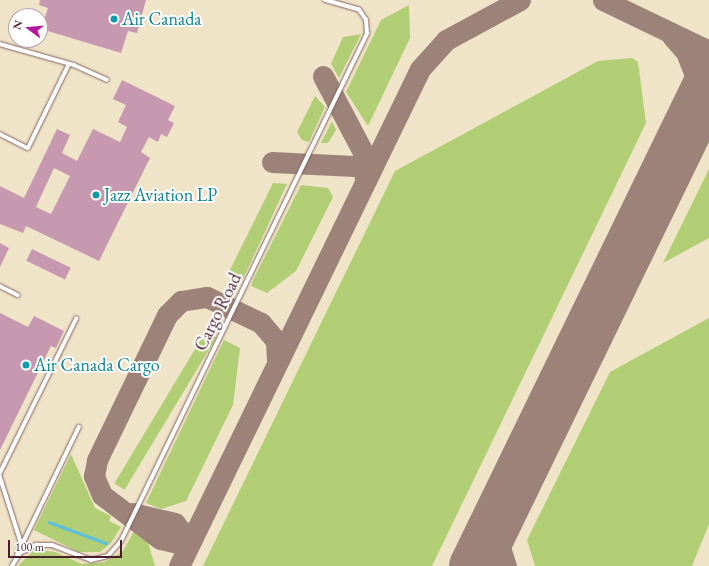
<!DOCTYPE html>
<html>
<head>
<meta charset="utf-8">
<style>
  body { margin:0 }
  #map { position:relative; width:709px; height:566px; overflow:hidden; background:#efe4c7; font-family:"EB Garamond",serif }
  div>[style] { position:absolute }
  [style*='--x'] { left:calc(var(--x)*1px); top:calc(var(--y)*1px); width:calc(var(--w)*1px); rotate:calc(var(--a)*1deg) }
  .green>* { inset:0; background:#b1ce75; transform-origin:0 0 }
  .stream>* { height:2.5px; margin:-1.25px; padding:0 1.25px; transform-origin:1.25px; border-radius:1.25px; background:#5cc0db }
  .taxiway>* { height:21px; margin:-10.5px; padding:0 10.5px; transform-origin:10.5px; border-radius:10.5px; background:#9c8279 }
  .runway>* { height:51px; margin:-25.5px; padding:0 25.5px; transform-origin:25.5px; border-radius:25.5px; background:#9c8279 }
  .building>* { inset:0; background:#c699b0; transform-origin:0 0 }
  .roads { filter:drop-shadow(0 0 1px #846462) drop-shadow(0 0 1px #846462) }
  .service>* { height:3.5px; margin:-1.75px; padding:0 1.75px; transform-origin:1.75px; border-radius:1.75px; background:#fff }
  .dots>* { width:11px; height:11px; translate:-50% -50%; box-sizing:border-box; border:2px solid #fff; border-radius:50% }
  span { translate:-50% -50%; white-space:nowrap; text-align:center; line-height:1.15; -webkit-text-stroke:4px #fff; paint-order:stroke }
  .culture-label { font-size:18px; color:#0d838f }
  .left { translate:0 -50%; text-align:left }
  .street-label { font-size:18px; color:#4a1f2b }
  .north { position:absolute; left:8px; top:8px; width:40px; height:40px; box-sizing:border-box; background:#fff; border:1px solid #b7a5aa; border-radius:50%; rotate:286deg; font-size:11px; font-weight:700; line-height:16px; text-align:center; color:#4a1f2b }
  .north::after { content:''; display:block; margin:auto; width:14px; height:18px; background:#b5179e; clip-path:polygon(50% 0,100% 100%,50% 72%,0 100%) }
  .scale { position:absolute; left:8px; top:540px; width:114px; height:18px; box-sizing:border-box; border:2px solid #4a1f2b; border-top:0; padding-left:5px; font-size:12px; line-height:14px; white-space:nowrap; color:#4a1f2b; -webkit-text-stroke:3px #fff; paint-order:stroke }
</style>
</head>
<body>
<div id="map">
  <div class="green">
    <i style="clip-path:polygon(409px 5px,410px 38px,368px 126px,346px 92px,381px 20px)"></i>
    <i style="clip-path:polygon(361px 34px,339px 78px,331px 64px,343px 37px)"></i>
    <i style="clip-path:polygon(632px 58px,638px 62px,646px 123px,432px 566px,203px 566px,395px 171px,598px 61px)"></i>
    <i style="clip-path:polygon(315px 96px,325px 107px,309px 142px,302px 140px,297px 132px)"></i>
    <i style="clip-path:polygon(332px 121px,336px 130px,328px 143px,321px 143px)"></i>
    <i style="clip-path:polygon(709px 169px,709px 238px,663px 263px)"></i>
    <i style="clip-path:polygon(273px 183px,287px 184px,242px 281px,228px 274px)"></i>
    <i style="clip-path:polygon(301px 185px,328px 188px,333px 197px,296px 271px,267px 293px,251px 286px,253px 280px)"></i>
    <i style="clip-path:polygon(709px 318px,709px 524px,692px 566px,535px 566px,527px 540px,610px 372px)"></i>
    <i style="left:206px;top:331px;width:12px;height:178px;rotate:31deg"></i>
    <i style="clip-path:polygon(224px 340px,240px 348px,233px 405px,186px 501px,161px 509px,146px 503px)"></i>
    <i style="clip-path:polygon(71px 454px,95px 508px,111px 516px,109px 521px,121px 527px,111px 543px,100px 552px,79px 552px,34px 530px)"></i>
    <i style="clip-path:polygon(134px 531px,147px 539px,155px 566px,18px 566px,32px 552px,40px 550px,55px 552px,82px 564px,105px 562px,123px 551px)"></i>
  </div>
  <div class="stream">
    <i style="--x:49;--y:522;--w:61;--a:20.2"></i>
  </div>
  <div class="taxiway">
    <i style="--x:603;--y:0;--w:118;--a:25.7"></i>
    <i style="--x:672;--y:36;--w:21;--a:49"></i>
    <i style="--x:686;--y:52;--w:26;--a:69"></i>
    <i style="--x:695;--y:76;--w:22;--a:90"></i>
    <i style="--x:695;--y:98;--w:29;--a:106"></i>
    <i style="--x:323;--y:76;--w:88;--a:62.3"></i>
    <i style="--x:364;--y:154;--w:27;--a:88"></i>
    <i style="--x:272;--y:162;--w:82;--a:2.8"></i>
    <i style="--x:354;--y:166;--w:25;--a:-27"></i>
    <i style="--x:132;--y:513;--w:44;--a:13.1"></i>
    <i style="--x:175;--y:523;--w:18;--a:56"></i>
    <i style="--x:185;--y:538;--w:14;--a:90"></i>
    <i style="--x:196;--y:529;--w:23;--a:142"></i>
    <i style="--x:178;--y:543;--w:18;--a:-167"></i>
    <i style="--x:160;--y:539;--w:73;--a:-142.8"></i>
    <i style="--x:102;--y:495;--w:21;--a:-113"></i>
    <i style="--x:94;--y:476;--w:16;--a:-79"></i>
    <i style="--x:97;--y:460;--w:161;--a:-64.2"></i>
    <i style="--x:167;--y:315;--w:20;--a:-45"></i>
    <i style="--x:181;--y:301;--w:26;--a:-9"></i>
    <i style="--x:207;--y:297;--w:60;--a:25.7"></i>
    <i style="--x:261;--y:323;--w:23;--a:50"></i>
    <i style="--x:276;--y:341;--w:22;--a:87"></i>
    <i style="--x:179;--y:566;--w:552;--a:-64.13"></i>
    <i style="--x:420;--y:69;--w:39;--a:-48"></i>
    <i style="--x:446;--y:40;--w:84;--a:-28.4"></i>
    <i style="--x:506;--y:566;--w:29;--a:-108"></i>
    <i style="--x:497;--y:538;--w:40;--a:-75.6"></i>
  </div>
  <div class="runway">
    <i style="--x:474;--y:566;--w:538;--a:-64.1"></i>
  </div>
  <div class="building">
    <i style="clip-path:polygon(40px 0,146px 0,137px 33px,128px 31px,121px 53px,41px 29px,48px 8px,39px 5px)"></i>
    <i style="clip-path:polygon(evenodd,122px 80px,175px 106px,168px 120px,174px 123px,167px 137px,161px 134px,158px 142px,149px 137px,141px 152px,150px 158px,99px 261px,26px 226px,23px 233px,0 224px,0 186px,24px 198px,57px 129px,70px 135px,62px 153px,77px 161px,93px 129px,120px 142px,127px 127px,118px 122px,126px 105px,113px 99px,122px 80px,54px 168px,70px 176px,51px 214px,36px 207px,54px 168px)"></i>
    <i style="clip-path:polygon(0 243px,9px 248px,0 267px)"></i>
    <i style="left:32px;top:249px;width:43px;height:13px;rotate:26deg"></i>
    <i style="clip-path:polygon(0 313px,28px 327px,34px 316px,64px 331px,56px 348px,51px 346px,0 450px)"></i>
  </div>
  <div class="roads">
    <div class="service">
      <i style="--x:0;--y:44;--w:77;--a:15.8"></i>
      <i style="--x:74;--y:65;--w:36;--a:24"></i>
      <i style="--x:0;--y:134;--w:31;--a:27"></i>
      <i style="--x:28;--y:148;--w:93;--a:-64"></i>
      <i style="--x:0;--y:286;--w:20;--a:27"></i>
      <i style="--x:0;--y:473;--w:172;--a:-63.7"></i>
      <i style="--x:0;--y:476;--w:72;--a:72.3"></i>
      <i style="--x:17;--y:555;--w:142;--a:-64.2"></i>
      <i style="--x:12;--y:566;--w:15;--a:-58"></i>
      <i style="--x:20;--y:553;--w:18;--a:-27"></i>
      <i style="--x:36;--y:545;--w:16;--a:0"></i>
      <i style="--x:52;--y:545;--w:42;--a:21"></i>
      <i style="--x:91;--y:560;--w:17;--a:-13"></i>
      <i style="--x:108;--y:556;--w:20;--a:-49"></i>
      <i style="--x:121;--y:541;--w:564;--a:-64.12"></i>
      <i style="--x:367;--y:34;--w:14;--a:-94"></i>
      <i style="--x:366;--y:20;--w:12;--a:-125"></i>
      <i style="--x:359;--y:10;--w:35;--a:-164"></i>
    </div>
  </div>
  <div class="dots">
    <i style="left:114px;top:19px;background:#0f9aa8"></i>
    <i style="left:96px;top:195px;background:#0f9aa8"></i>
    <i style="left:26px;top:365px;background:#0f9aa8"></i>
  </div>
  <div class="culture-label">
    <span class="left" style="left:122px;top:19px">Air Canada</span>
    <span class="left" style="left:104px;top:195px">Jazz Aviation LP</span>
    <span class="left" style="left:34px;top:365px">Air Canada Cargo</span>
  </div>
  <div class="street-label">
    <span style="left:218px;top:312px;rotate:-64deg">Cargo Road</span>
  </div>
  <div class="north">N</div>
  <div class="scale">100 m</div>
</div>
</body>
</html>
